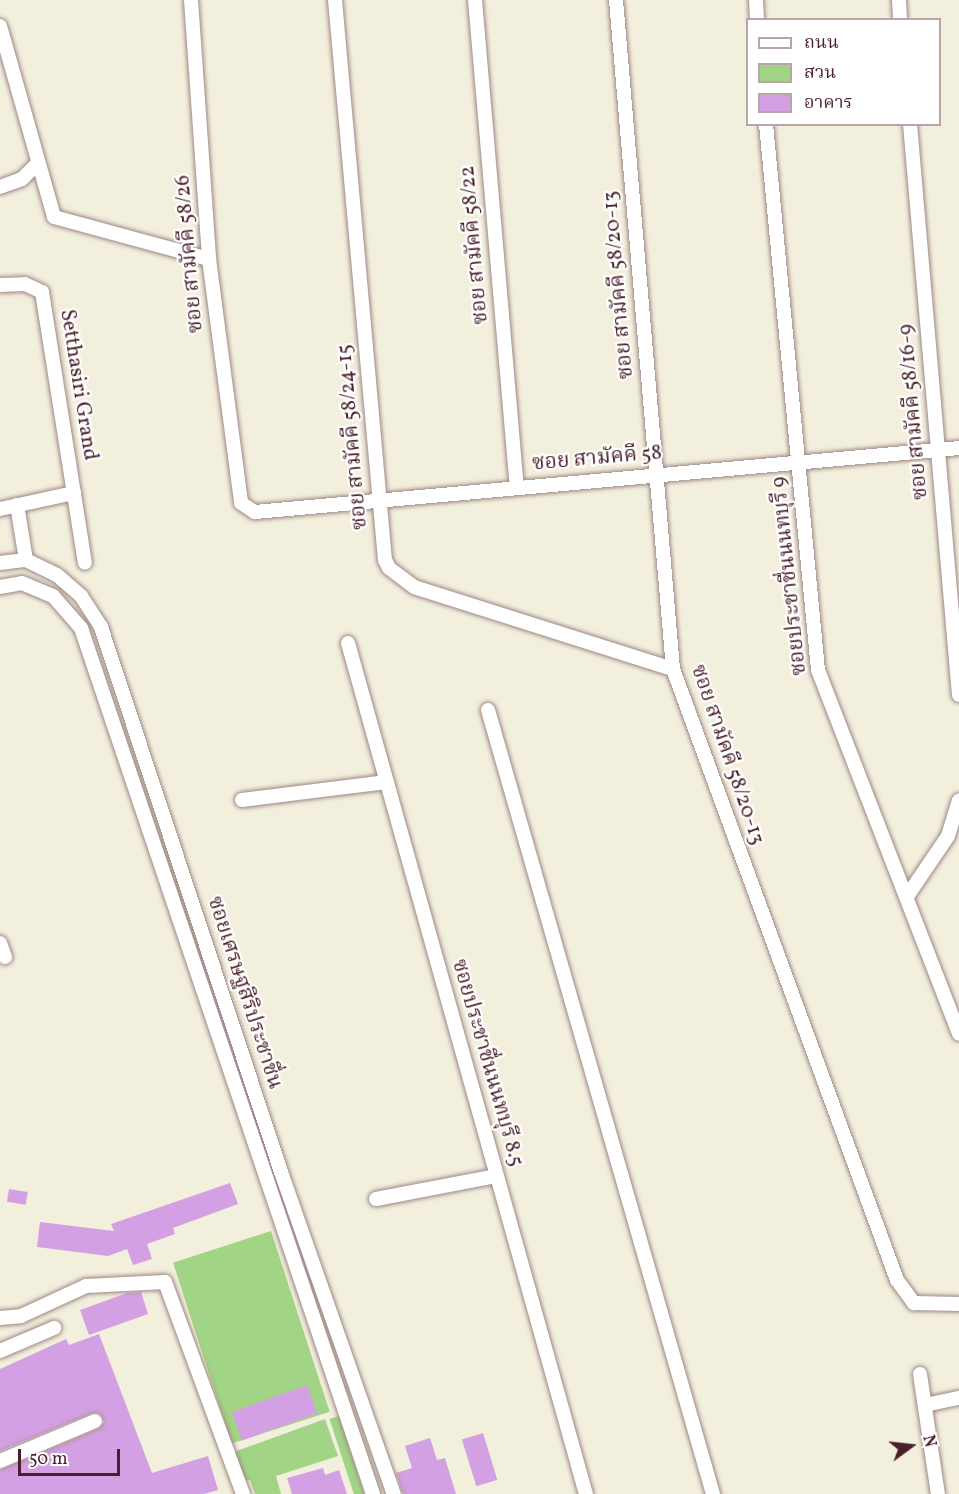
<!DOCTYPE html>
<html>
<head>
<meta charset="utf-8">
<style>
  body { margin:0 }
  #map { position:relative; width:959px; height:1494px; overflow:hidden; background:#f3efdd; font-family:Vollkorn,"Noto Serif Thai",serif }
  div>[style] { position:absolute }
  [style*='--x'] { left:calc(var(--x)*1px); top:calc(var(--y)*1px); width:calc(var(--w)*1px); rotate:calc(var(--a)*1deg) }
  .green>* { inset:0; background:#a1d484; transform-origin:0 0 }
  .building>* { inset:0; background:#d3a0e3; transform-origin:0 0 }
  .roads { filter:drop-shadow(0 0 2px #9e8784) drop-shadow(0 0 2px #9e8784) }
  .minor>* { height:14px; margin:-7px; padding:0 7px; transform-origin:7px; border-radius:7px; background:#fff }
  span { translate:-50% -50%; white-space:nowrap; text-align:center; line-height:1.15; -webkit-text-stroke:4.5px #fff; paint-order:stroke }
  .street-label { font-size:21px; color:#4a1f2b }
  .legend { position:absolute; left:746px; top:18px; width:195px; height:108px; box-sizing:border-box; background:#fff; border:2px solid #b7a5aa; margin:0; padding:8px 10px; list-style:none; font-size:18px; color:#4a1f2b }
  .legend li { display:flex; align-items:center; gap:12px; height:30px }
  .legend b { width:30px; border:2px solid #b7a5aa }
  .north { position:absolute; left:881px; top:1416px; width:60px; height:60px; -webkit-text-stroke:4px #fff; paint-order:stroke; rotate:75deg; font-size:16px; font-weight:700; line-height:24px; text-align:center; color:#4a1f2b }
  .north::after { content:''; display:block; margin:auto; width:21px; height:27px; background:#4a1f2b; clip-path:polygon(50% 0,100% 100%,50% 72%,0 100%) }
  .scale { position:absolute; left:18px; top:1449px; width:102px; height:27px; box-sizing:border-box; border:3px solid #4a1f2b; border-top:0; padding-left:8px; font-size:18px; line-height:21px; white-space:nowrap; color:#4a1f2b; -webkit-text-stroke:4px #fff; paint-order:stroke }
</style>
</head>
<body>
<div id="map">
  <div class="green">
    <i style="left:271px;top:1231px;width:190px;height:103px;rotate:72deg"></i>
    <i style="left:339px;top:1416px;width:82px;height:10px;rotate:72deg"></i>
    <i style="clip-path:polygon(325px 1419px,338px 1456px,276px 1476px,281px 1494px,255px 1494px,250px 1480px,238px 1481px,231px 1453px)"></i>
  </div>
  <div class="building">
    <i style="clip-path:polygon(230px 1183px,238px 1204px,173px 1228px,175px 1234px,147px 1244px,152px 1259px,133px 1265px,127px 1249px,108px 1256px,37px 1247px,40px 1222px,114px 1231px,111px 1224px)"></i>
    <i style="left:9px;top:1189px;width:19px;height:13px;rotate:9deg"></i>
    <i style="clip-path:polygon(141px 1292px,148px 1314px,89px 1335px,80px 1310px,127px 1293px)"></i>
    <i style="clip-path:polygon(99px 1334px,152px 1473px,208px 1456px,218px 1490px,204px 1494px,0 1494px,0 1470px,98px 1429px,104px 1422px,100px 1414px,92px 1413px,0 1451px,0 1369px,66px 1339px,69px 1345px)"></i>
    <i style="left:307px;top:1385px;width:30px;height:80px;rotate:70deg"></i>
    <i style="left:483px;top:1433px;width:49px;height:22px;rotate:73deg"></i>
    <i style="clip-path:polygon(430px 1438px,437px 1460px,445px 1458px,456px 1494px,403px 1494px,396px 1473px,412px 1468px,405px 1446px)"></i>
    <i style="clip-path:polygon(323px 1468px,325px 1475px,339px 1470px,347px 1494px,292px 1494px,287px 1478px)"></i>
  </div>
  <div class="roads">
    <div class="minor">
      <i style="--x:191;--y:0;--w:260;--a:86"></i>
      <i style="--x:209;--y:259;--w:246;--a:82.5"></i>
      <i style="--x:241;--y:503;--w:17;--a:33"></i>
      <i style="--x:255;--y:512;--w:707;--a:-5.19"></i>
      <i style="--x:335;--y:0;--w:562;--a:84.9"></i>
      <i style="--x:385;--y:560;--w:9;--a:63"></i>
      <i style="--x:389;--y:568;--w:31;--a:37"></i>
      <i style="--x:414;--y:587;--w:272;--a:17.6"></i>
      <i style="--x:475;--y:0;--w:489;--a:85.1"></i>
      <i style="--x:616;--y:0;--w:671;--a:85.13"></i>
      <i style="--x:673;--y:669;--w:651;--a:69.87"></i>
      <i style="--x:897;--y:1280;--w:29;--a:54"></i>
      <i style="--x:914;--y:1303;--w:45;--a:1.3"></i>
      <i style="--x:756;--y:0;--w:20;--a:87"></i>
      <i style="--x:899;--y:0;--w:20;--a:87"></i>
      <i style="--x:0;--y:26;--w:198;--a:74.2"></i>
      <i style="--x:54;--y:217;--w:161;--a:15.2"></i>
      <i style="--x:766;--y:124;--w:548;--a:84.56"></i>
      <i style="--x:818;--y:670;--w:390;--a:68.8"></i>
      <i style="--x:910;--y:124;--w:573;--a:85.1"></i>
      <i style="--x:0;--y:187;--w:23;--a:-20"></i>
      <i style="--x:22;--y:179;--w:21;--a:-45"></i>
      <i style="--x:0;--y:285;--w:25;--a:-2"></i>
      <i style="--x:25;--y:284;--w:19;--a:25"></i>
      <i style="--x:42;--y:292;--w:274;--a:81"></i>
      <i style="--x:17;--y:505;--w:56;--a:80.7"></i>
      <i style="--x:0;--y:509;--w:76;--a:-12.2"></i>
      <i style="--x:0;--y:563;--w:26;--a:-7"></i>
      <i style="--x:26;--y:560;--w:34;--a:26"></i>
      <i style="--x:57;--y:575;--w:32;--a:41"></i>
      <i style="--x:81;--y:596;--w:37;--a:57"></i>
      <i style="--x:101;--y:627;--w:574;--a:71.72"></i>
      <i style="--x:281;--y:1172;--w:341;--a:70.7"></i>
      <i style="--x:0;--y:587;--w:22;--a:-10"></i>
      <i style="--x:22;--y:583;--w:34;--a:23"></i>
      <i style="--x:53;--y:596;--w:43;--a:48.8"></i>
      <i style="--x:81;--y:628;--w:914;--a:71.37"></i>
      <i style="--x:348;--y:643;--w:884;--a:74.38"></i>
      <i style="--x:488;--y:710;--w:816;--a:73.99"></i>
      <i style="--x:242;--y:800;--w:146;--a:-7.1"></i>
      <i style="--x:908;--y:895;--w:71;--a:-55.9"></i>
      <i style="--x:948;--y:836;--w:37;--a:-73"></i>
      <i style="--x:0;--y:943;--w:15;--a:70"></i>
      <i style="--x:376;--y:1199;--w:123;--a:-10.8"></i>
      <i style="--x:0;--y:1318;--w:21;--a:-5"></i>
      <i style="--x:21;--y:1316;--w:72;--a:-24.8"></i>
      <i style="--x:86;--y:1286;--w:79;--a:-2.9"></i>
      <i style="--x:165;--y:1282;--w:226;--a:69.8"></i>
      <i style="--x:0;--y:1351;--w:59;--a:-23.1"></i>
      <i style="--x:920;--y:1374;--w:121;--a:81.5"></i>
      <i style="--x:925;--y:1405;--w:35;--a:-12"></i>
      <i style="--x:0;--y:1461;--w:103;--a:-22.8"></i>
    </div>
  </div>
  <div class="street-label">
    <span style="left:475px;top:245px;rotate:-95deg">ซอย สามัคคี 58/22</span>
    <span style="left:190px;top:254px;rotate:-95deg">ซอย สามัคคี 58/26</span>
    <span style="left:619px;top:285px;rotate:-95deg">ซอย สามัคคี 58/20-13</span>
    <span style="left:78px;top:385px;rotate:81deg">Setthasiri Grand</span>
    <span style="left:914px;top:412px;rotate:-95deg">ซอย สามัคคี 58/16-9</span>
    <span style="left:353px;top:437px;rotate:-95deg">ซอย สามัคคี 58/24-15</span>
    <span style="left:597px;top:459px;rotate:-5deg">ซอย สามัคคี 58</span>
    <span style="left:790px;top:576px;rotate:-96deg">ซอยประชาชื่นนนทบุรี 9</span>
    <span style="left:727px;top:755px;rotate:71deg">ซอย สามัคคี 58/20-13</span>
    <span style="left:244px;top:993px;rotate:72deg">ซอยเศรษฐสิริประชาชื่น</span>
    <span style="left:487px;top:1063px;rotate:74deg">ซอยประชาชื่นนนทบุรี 8.5</span>
  </div>
  <ul class="legend">
  <li><b style="height:8px;background:#fff"></b>ถนน</li>
  <li><b style="height:16px;background:#a1d484"></b>สวน</li>
  <li><b style="height:16px;background:#d3a0e3"></b>อาคาร</li>
  </ul>
  <div class="north">N</div>
  <div class="scale">50 m</div>
</div>
</body>
</html>
